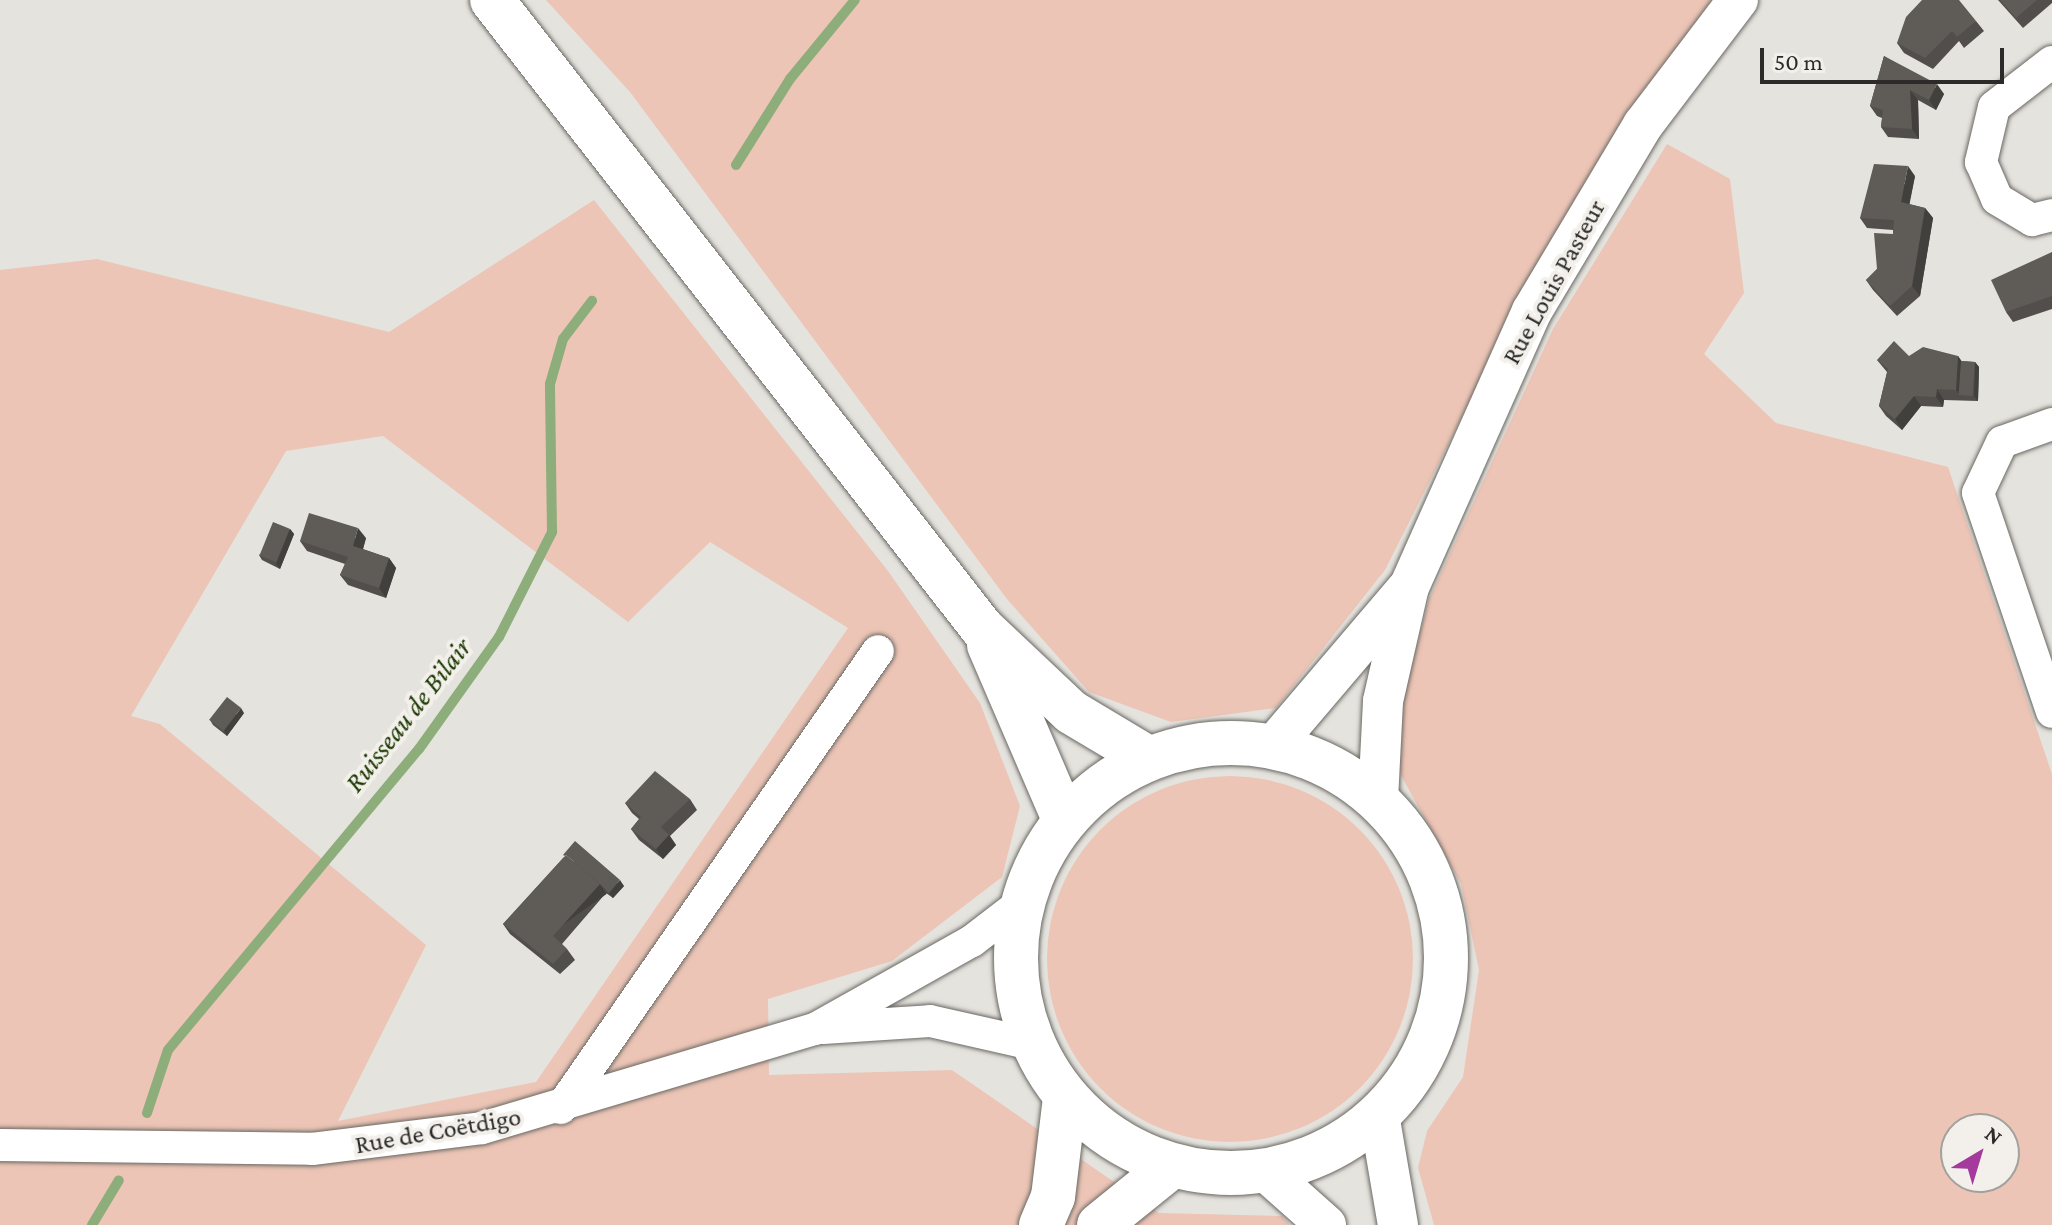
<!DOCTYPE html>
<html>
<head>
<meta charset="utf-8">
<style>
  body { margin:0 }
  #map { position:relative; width:2052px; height:1225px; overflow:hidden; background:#e5e3de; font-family:"Crimson Pro",serif }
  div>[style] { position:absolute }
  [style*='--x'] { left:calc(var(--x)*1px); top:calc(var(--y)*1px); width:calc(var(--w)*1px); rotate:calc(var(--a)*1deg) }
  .green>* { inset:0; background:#ecc5b6 }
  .round { border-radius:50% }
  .stream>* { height:10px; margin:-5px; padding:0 5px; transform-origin:5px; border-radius:5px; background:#8dad7a }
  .roads { filter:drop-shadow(0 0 2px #6a6863) drop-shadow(0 0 2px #6a6863) }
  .minor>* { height:32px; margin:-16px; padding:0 16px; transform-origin:16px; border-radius:16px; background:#fff }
  .tertiary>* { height:40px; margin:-20px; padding:0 20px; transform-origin:20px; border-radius:20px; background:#fff }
  .secondary>* { height:44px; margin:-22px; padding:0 22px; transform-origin:22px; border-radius:22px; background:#fff }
  .secondary>.ring { margin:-22px; padding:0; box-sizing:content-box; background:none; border:44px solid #fff; border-radius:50% }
  .wall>* { inset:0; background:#524e4b }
  .shaded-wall>* { inset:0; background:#42403d; transform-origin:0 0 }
  .building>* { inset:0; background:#5f5b57; transform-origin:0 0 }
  span { translate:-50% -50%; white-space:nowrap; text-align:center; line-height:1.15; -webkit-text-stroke:8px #f3f0eb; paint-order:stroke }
  .street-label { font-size:26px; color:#2c2b29 }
  .water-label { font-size:28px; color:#1b3800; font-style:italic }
  .north { position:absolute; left:1940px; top:1113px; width:80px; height:80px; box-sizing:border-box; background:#f3f0eb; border:2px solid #a3a19d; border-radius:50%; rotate:38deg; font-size:22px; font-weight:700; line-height:32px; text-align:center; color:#2c2b29 }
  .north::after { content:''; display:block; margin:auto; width:28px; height:36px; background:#a33a9c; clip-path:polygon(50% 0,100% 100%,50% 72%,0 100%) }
  .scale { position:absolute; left:1760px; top:48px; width:244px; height:36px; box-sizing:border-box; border:4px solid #2c2b29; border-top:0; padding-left:10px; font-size:24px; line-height:28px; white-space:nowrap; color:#2c2b29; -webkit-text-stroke:6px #f3f0eb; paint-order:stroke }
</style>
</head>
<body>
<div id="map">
  <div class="green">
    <i style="clip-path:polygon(546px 0,1718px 0,1553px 236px,1385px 570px,1276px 708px,1171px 722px,1089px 692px,1007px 599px,630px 92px)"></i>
    <i style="clip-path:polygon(evenodd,1667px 144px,1730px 179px,1744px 293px,1704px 354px,1776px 423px,1948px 467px,2052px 774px,2052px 1225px,1434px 1225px,1418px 1168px,1427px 1131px,1463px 1077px,1479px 970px,1461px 884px,1398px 770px,1395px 726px,1429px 599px,1553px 329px,1667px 144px,1956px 1129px,2004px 1129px,2004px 1177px,1956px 1177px,1956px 1129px)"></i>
    <i style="clip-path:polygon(evenodd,594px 200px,888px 571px,980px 703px,1020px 806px,1002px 877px,892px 961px,768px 999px,769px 1075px,952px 1070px,1159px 1213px,1282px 1216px,1290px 1225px,0 1225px,0 270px,97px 259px,389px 332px,594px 200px,383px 436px,628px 622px,710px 542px,848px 628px,536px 1082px,338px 1121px,426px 945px,160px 724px,131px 716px,286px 451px,383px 436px)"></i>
    <i class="round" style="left:1047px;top:776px;width:366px;height:366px"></i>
  </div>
  <div class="stream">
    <i style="--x:736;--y:165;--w:102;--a:-57.9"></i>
    <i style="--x:790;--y:79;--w:102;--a:-50.6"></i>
    <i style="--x:147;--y:1113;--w:66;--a:-71.6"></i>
    <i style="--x:168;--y:1050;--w:392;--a:-50.2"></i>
    <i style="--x:419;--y:749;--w:138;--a:-54.5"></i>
    <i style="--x:499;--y:637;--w:118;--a:-63.2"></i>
    <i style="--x:552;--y:532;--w:148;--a:-90.8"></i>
    <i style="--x:550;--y:384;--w:47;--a:-73.9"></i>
    <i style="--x:563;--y:339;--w:48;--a:-52.7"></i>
    <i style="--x:92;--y:1225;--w:52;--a:-59"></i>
  </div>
  <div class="roads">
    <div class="minor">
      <i style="--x:2052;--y:62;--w:73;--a:142.2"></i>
      <i style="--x:1994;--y:107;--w:57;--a:103.3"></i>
      <i style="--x:1981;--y:162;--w:40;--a:66.6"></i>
      <i style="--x:1997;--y:199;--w:41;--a:31"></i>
      <i style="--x:2032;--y:220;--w:21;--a:-14"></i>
      <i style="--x:2052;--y:424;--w:53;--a:160.2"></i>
      <i style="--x:2002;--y:442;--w:56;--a:115.2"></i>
      <i style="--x:1978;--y:493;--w:231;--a:71.3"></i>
      <i style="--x:823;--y:1028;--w:107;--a:-3.7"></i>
      <i style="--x:930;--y:1021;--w:105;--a:12.7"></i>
      <i style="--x:561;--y:1108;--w:556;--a:-55.25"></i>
      <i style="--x:0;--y:1145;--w:312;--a:0.7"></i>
      <i style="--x:312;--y:1149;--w:171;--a:-7"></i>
      <i style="--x:482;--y:1128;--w:347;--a:-16.6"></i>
      <i style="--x:815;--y:1029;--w:180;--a:-29.3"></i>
      <i style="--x:972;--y:941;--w:66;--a:-37.6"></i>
    </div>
    <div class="tertiary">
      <i style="--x:1273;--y:746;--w:205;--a:-49.6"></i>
      <i style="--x:1378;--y:800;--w:99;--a:-87.1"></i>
      <i style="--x:1383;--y:701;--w:117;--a:-77.2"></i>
      <i style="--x:1409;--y:587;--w:302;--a:-66"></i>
      <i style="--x:1532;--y:311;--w:217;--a:-59.2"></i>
      <i style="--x:1643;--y:125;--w:157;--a:-52.8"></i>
      <i style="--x:1379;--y:1114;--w:113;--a:80.3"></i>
      <i style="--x:1264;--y:1170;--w:83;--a:41.6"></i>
    </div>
    <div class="secondary">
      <i style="--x:492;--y:0;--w:797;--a:52.04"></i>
      <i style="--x:982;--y:628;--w:122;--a:43.3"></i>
      <i style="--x:1071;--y:712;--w:90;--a:30.9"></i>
      <i style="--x:989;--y:645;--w:189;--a:66.7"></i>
      <i class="ring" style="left:1016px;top:743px;width:386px;height:386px"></i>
      <i style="--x:1041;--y:1225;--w:30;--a:-67"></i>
      <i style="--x:1053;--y:1197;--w:100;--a:-83.1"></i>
      <i style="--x:1099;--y:1225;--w:92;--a:-38.9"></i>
    </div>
  </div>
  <div class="wall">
    <i style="clip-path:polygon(1998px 0,2052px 0,2052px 3px,2023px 28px)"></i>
    <i style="clip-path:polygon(1976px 21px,1984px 31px,1964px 48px,1959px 41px,1933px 69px,1904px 53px,1897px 43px)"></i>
    <i style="clip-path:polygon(1884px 56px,1944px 94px,1936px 110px,1918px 100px,1919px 139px,1888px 137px,1881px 127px,1882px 118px,1877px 116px,1870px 106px)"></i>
    <i style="clip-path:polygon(1915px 176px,1909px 204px,1925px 208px,1933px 218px,1920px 296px,1897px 316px,1873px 290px,1866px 280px,1877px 269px,1893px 234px,1893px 230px,1867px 228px,1860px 218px)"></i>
    <i style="clip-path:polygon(2052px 252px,2052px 309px,2013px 322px,2006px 312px)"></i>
    <i style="clip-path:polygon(1909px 356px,1958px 356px,1961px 361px,1975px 362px,1979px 367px,1978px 401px,1944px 400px,1943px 407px,1921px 406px,1902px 430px,1886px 416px,1879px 406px,1887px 372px,1877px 360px)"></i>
    <i style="clip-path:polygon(290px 529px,294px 534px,280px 569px,262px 560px,259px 555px)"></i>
    <i style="clip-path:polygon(366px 538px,363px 549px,389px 558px,396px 568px,386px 598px,348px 585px,340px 575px,345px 564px,307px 551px,300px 541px)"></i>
    <i style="clip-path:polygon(244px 713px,227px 736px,213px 725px,210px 720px)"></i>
    <i style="clip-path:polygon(690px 799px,697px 810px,670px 836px,676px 845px,663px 859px,639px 840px,631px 829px,639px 819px,632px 813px,625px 803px)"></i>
    <i style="clip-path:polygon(564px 857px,624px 886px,613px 898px,606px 893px,562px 944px,567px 949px,575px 960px,560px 974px,510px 934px,503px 924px)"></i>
  </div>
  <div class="shaded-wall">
    <i style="clip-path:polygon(1937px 84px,1944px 94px,1936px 110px,1929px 100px)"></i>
    <i style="clip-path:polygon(1910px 90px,1918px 100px,1919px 139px,1912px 129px)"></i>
    <i style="clip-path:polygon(1908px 166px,1915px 176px,1908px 212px,1901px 202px)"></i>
    <i style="clip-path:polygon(1925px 208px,1933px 218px,1920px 296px,1912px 286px)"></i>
    <i style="clip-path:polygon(1958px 356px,1965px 366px,1960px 395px,1956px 390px)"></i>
    <i style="clip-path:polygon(1975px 362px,1979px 367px,1978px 401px,1974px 396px)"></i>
    <i style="clip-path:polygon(1937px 389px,1944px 400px,1943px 407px,1936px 397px)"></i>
    <i style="clip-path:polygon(1914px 396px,1921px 406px,1902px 430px,1895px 419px)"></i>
    <i style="clip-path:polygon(358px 528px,366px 538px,361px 556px,353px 546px)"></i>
    <i style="clip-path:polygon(290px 529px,294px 534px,280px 569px,276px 564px)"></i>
    <i style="clip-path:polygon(389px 558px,396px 568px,386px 598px,379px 588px)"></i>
    <i style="clip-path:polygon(241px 708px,244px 713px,227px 736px,224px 731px)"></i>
    <i style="clip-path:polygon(669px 835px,676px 845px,663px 859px,656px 849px)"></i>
    <i style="clip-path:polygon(620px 880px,624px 886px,613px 898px,609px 893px)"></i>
    <i style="left:600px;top:884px;width:12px;height:70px;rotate:55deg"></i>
  </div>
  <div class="building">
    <i style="clip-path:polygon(1922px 0,1959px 0,1976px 21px,1957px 37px,1952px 31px,1925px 58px,1897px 43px,1906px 17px)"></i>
    <i style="clip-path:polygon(2000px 0,2037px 0,2016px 18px)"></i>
    <i style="clip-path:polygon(1884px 56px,1937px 84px,1929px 100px,1910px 90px,1912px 129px,1881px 127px,1883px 110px,1870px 106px)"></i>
    <i style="clip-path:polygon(1874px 164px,1908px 166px,1901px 202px,1925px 208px,1912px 286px,1890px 306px,1866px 280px,1877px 269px,1874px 233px,1893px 234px,1894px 220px,1860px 218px)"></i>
    <i style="clip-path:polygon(2052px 252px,2052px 296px,2006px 312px,1991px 280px)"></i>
    <i style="clip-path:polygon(1894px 341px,1909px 356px,1923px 347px,1958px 356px,1956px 390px,1937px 389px,1936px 397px,1914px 396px,1895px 419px,1879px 406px,1888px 369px,1877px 360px)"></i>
    <i style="left:1961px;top:361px;width:14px;height:34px;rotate:4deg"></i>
    <i style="clip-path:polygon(309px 513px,358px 528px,353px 546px,389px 558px,379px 588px,340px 575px,348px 557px,300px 541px)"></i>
    <i style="left:273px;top:522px;width:18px;height:36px;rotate:22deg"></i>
    <i style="left:227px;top:697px;width:18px;height:29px;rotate:38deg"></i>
    <i style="clip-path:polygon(655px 771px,690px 799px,661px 827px,669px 835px,656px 849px,631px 829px,641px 817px,625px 803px)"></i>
    <i style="clip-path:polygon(575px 841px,620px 880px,609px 893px,600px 884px,566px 855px,565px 856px,563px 855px)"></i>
    <i style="clip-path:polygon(566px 855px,600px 884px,553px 936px,567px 949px,553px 964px,503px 924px)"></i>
  </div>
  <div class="street-label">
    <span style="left:1554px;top:282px;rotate:-61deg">Rue Louis Pasteur</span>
    <span style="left:438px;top:1131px;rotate:-10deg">Rue de Coëtdigo</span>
  </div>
  <div class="water-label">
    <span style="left:408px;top:715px;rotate:-52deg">Ruisseau de Bilair</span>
  </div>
  <div class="north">N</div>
  <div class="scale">50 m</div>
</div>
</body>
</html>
